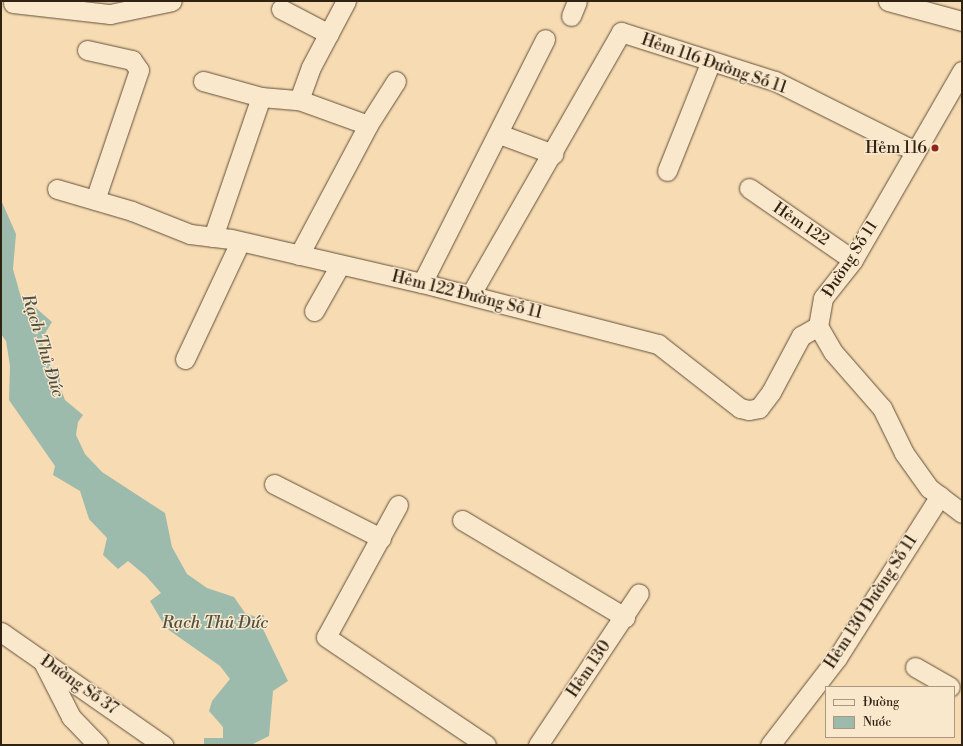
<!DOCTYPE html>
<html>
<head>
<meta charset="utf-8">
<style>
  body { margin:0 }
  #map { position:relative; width:963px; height:746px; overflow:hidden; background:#f7dbb2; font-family:"Libre Bodoni",serif }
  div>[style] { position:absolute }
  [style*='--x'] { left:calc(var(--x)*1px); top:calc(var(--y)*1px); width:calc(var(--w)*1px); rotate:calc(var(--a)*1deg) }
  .water>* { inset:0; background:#9dbbac }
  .roads { filter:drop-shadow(0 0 1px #61503a) drop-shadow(0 0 1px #61503a) }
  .minor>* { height:19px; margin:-9.5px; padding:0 9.5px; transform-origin:9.5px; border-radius:9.5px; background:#fae8cd }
  .dots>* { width:11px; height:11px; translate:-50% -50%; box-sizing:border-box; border:2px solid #fae8cd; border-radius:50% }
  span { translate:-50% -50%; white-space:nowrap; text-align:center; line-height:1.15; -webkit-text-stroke:3px #fae8cd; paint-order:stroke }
  .street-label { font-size:16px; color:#2f2212 }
  .poi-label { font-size:16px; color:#2f2212 }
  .right { translate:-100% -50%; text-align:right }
  .water-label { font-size:17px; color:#505040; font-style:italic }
  .frame { position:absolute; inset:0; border:2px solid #2f2212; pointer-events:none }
  .legend { position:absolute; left:825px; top:686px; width:130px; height:52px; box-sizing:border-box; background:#fae8cd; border:1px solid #a99982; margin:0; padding:5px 7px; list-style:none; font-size:12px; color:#2f2212 }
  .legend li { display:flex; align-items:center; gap:8px; height:20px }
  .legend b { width:20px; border:1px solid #a99982 }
</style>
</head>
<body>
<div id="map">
  <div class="water">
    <i style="clip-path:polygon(1px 200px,16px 234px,13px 269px,20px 294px,52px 322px,41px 340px,51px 367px,60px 370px,60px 387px,65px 400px,83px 415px,78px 422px,76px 435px,85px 454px,102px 472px,165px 513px,172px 547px,187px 574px,207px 588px,234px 597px,245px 613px,256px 617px,264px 615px,262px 627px,288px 681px,273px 691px,269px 736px,251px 745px,204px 745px,204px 738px,223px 738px,223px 727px,209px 711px,212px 701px,230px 679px,220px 666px,166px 628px,150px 601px,161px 593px,146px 576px,128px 561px,118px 569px,103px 555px,107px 538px,89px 519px,80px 491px,53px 475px,55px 466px,9px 400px,10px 366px,6px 341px,1px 334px)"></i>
  </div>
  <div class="roads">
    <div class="minor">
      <i style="--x:888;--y:1;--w:77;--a:15.1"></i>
      <i style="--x:13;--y:3;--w:98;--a:6.5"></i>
      <i style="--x:110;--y:14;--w:63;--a:-11.8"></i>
      <i style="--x:281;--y:9;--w:54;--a:27.5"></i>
      <i style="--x:571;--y:16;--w:16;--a:-68"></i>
      <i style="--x:87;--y:50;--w:46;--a:12.5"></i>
      <i style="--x:132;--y:60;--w:12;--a:55"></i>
      <i style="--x:139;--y:70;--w:137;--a:108.7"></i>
      <i style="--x:962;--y:71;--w:218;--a:120"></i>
      <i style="--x:853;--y:260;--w:48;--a:128.3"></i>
      <i style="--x:823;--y:298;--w:28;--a:100"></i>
      <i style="--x:818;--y:326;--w:30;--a:60"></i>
      <i style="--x:833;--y:352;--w:74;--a:48.8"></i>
      <i style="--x:882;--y:408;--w:50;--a:63.9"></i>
      <i style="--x:904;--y:453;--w:43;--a:54.5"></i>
      <i style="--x:929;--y:488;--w:41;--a:37.1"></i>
      <i style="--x:203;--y:81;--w:60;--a:15.4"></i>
      <i style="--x:299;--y:100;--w:35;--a:-70"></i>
      <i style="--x:311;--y:67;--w:75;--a:-62.1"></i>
      <i style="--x:499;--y:134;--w:58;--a:20.3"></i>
      <i style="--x:667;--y:171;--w:118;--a:-68.2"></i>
      <i style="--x:749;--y:188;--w:126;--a:34.7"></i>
      <i style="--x:57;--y:189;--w:78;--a:16.3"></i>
      <i style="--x:132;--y:211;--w:62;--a:21.6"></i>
      <i style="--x:190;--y:234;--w:41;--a:7"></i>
      <i style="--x:231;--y:239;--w:196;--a:13"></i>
      <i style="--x:422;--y:283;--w:244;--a:14.5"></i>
      <i style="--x:658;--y:344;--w:104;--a:38"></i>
      <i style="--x:740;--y:408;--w:9;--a:13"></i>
      <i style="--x:749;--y:410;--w:10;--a:-11"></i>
      <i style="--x:759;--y:408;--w:20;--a:-53"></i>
      <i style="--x:771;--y:392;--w:64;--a:-61.8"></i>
      <i style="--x:801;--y:336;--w:20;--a:-30"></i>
      <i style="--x:213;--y:237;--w:148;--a:-71.1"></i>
      <i style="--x:261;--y:97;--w:38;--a:5"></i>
      <i style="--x:299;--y:100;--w:73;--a:19.9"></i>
      <i style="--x:299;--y:255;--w:147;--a:-62"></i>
      <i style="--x:368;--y:125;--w:52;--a:-57.5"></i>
      <i style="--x:422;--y:283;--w:273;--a:-63.2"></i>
      <i style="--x:471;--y:294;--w:302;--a:-60.2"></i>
      <i style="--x:621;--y:32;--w:162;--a:17.7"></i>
      <i style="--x:775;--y:81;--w:157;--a:26.6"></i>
      <i style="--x:314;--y:311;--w:53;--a:-60.5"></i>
      <i style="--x:185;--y:359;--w:129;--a:-64.8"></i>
      <i style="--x:274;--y:484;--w:120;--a:26.8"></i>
      <i style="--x:398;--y:505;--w:150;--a:118.6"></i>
      <i style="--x:326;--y:637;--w:193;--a:34"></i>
      <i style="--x:462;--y:520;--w:190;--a:30.8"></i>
      <i style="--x:1;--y:632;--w:198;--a:34.9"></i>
      <i style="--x:42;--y:660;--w:64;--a:63"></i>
      <i style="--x:71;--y:717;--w:39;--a:46"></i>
      <i style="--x:915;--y:667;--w:40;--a:29.7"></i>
      <i style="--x:538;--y:745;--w:182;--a:-56.4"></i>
      <i style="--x:770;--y:745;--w:110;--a:-52.4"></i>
      <i style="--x:837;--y:658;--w:192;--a:-57.6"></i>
    </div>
  </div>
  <div class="dots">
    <i style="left:935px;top:148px;background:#8f2418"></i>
  </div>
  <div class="street-label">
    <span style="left:714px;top:64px;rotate:19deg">Hẻm 116 Đường Số 11</span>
    <span style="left:801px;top:224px;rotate:34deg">Hẻm 122</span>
    <span style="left:850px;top:259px;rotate:-57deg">Đường Số 11</span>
    <span style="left:467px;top:295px;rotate:14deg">Hẻm 122 Đường Số 11</span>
    <span style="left:871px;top:602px;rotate:-57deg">Hẻm 130 Đường Số 11</span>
    <span style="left:589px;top:669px;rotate:-56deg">Hẻm 130</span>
    <span style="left:79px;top:685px;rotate:35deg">Đường Số 37</span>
  </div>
  <div class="poi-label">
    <span class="right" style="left:927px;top:148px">Hẻm 116</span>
  </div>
  <div class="water-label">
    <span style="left:42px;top:346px;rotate:73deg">Rạch Thủ Đức</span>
    <span style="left:215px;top:624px">Rạch Thủ Đức</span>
  </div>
  <div class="frame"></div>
  <ul class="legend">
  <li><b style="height:5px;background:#fae8cd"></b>Đường</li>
  <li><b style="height:11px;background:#9dbbac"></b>Nước</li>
  </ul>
</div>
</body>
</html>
